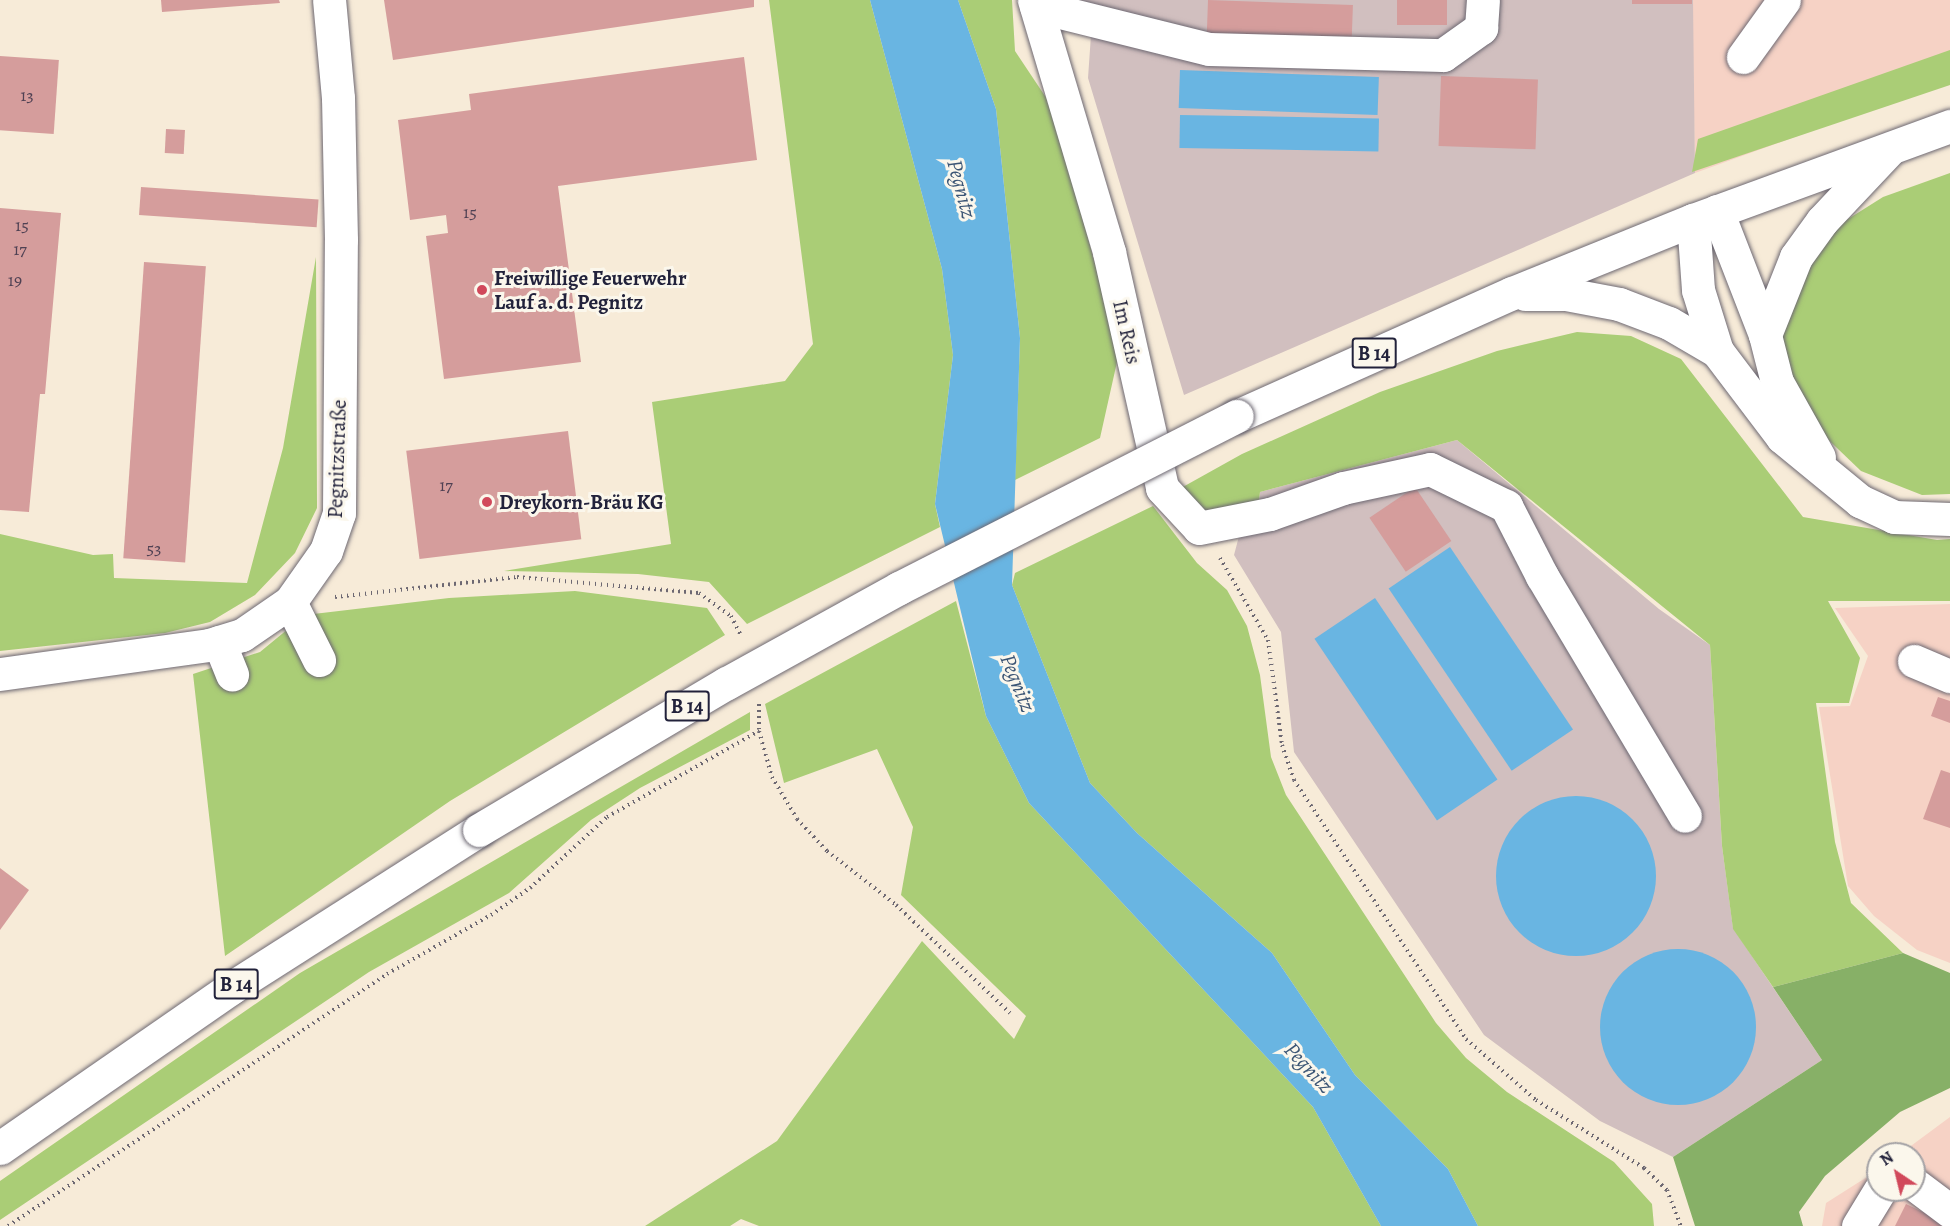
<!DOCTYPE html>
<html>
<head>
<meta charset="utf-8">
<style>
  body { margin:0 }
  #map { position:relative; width:1950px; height:1226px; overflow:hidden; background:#f7ebd8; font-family:Alegreya,serif }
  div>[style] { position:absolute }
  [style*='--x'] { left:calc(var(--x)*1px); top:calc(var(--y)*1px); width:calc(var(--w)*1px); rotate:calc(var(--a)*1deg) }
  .built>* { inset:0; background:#f6d2c5 }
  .industrial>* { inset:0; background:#d1bfbf }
  .green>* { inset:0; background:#aacd76 }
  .forest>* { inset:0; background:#87b067 }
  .water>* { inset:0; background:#69b5e2; transform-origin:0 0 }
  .round { border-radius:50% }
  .building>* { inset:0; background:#d59d9c; transform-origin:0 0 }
  .path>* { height:4px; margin-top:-2px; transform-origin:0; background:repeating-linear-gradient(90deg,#6d6872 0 1.5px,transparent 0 6px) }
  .roads { filter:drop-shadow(0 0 2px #6d6872) drop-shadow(0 0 2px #6d6872) }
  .minor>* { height:33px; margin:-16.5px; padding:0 16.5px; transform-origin:16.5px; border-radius:16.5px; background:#fff }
  .major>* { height:33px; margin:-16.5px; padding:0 16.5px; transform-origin:16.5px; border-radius:16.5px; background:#fff }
  .bridges { filter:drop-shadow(0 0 2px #6d6872) drop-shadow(0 0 2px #6d6872) }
  .major-bridge>* { height:33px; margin:-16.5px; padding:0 16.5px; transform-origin:16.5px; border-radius:16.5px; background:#fff }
  .dots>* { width:16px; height:16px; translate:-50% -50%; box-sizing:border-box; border:3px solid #fbf7ec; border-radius:50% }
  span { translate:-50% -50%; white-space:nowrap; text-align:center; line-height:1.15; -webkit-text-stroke:6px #fbf7ec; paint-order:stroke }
  .number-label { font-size:18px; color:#4f4153 }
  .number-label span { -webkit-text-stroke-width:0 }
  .shield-label span { padding:2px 4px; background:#fbf7ec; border:2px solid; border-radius:4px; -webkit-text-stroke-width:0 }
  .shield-label { font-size:20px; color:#22223b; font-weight:700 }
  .poi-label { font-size:21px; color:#22223b; font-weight:700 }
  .left { translate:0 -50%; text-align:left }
  .street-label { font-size:21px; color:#22223b }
  .water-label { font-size:22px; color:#3b5575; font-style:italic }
  .north { position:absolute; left:1866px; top:1142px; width:60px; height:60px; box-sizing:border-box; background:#fbf7ec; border:2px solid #a4a2a5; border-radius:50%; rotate:325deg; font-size:16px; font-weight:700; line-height:24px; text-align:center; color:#22223b }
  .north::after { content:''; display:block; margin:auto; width:21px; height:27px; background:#d1495b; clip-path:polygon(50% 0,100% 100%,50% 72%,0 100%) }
</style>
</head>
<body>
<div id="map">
  <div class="built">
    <i style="clip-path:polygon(1692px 0,1950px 0,1950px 81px,1695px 173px)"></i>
    <i style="clip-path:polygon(1950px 604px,1950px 963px,1917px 950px,1874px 916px,1848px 886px,1819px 707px,1850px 706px,1868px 656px,1835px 608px)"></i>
    <i style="clip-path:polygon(1950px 1117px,1950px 1226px,1822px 1226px,1826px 1203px,1878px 1170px,1878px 1190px,1914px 1190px,1914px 1154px,1900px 1154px)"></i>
  </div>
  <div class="industrial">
    <i style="clip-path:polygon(1079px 0,1693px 0,1695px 173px,1184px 395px,1088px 78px,1091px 35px)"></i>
    <i style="clip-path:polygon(1457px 440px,1659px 609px,1710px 645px,1722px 846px,1733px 928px,1822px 1060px,1673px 1157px,1600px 1121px,1484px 1035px,1294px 752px,1281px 632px,1234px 555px,1242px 525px,1257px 521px,1260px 492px)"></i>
  </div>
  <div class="green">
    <i style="clip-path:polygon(769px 0,870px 0,942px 269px,953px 355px,935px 504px,940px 527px,747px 624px,709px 582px,638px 574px,504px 571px,671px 544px,652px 402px,785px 381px,813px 344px)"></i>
    <i style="clip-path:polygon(958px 0,1012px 0,1015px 51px,1053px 108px,1119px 353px,1100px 438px,1015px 480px,1020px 338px,996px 109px)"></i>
    <i style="clip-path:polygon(1950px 50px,1950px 85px,1692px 172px,1698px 139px)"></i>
    <i style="clip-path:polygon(1950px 173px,1950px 494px,1922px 495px,1861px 471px,1814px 426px,1789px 385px,1781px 327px,1799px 272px,1829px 231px,1883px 197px)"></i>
    <i style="clip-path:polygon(316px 257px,317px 508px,295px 553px,255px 595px,210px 622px,165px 633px,0 651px,0 534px,93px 555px,113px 554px,114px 578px,247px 583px,283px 448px)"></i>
    <i style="clip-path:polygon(1577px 332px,1631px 336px,1681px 359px,1803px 517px,1937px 540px,1950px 539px,1950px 601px,1828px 601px,1860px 658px,1849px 703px,1816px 703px,1835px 842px,1851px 903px,1903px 953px,1773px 987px,1733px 929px,1722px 846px,1710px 645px,1457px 440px,1260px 492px,1258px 508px,1209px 514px,1181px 488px,1242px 454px,1380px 392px,1497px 351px)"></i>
    <i style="clip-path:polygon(1153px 506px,1197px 563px,1227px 590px,1247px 626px,1260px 675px,1271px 757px,1286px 795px,1436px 1023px,1466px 1058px,1507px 1092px,1614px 1162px,1652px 1204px,1654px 1226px,1478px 1226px,1448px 1169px,1355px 1075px,1272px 953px,1137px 833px,1090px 783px,1012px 585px,1015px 573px)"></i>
    <i style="clip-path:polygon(575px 591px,707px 608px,725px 635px,450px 801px,225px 956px,193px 674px,260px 652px,305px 615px,449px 598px)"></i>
    <i style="clip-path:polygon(956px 601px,986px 716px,1029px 803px,1313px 1107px,1381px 1226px,759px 1226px,741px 1219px,730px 1226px,645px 1226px,777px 1141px,922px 941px,1014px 1039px,1026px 1016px,901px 895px,913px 827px,877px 749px,784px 783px,765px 704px)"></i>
    <i style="clip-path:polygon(750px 712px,750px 730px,640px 788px,591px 820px,509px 893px,369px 972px,0 1220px,0 1181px,300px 973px)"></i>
  </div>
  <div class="forest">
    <i style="clip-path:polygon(1903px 953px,1950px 973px,1950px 1088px,1900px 1112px,1825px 1176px,1799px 1212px,1803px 1226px,1695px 1226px,1673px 1157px,1822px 1060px,1773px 987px)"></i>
  </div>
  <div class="water">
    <i style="clip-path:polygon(870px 0,958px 0,996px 109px,1020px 338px,1012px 585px,1090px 783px,1137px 833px,1272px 953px,1355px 1075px,1448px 1169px,1478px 1226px,1381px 1226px,1313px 1107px,1029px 803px,986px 716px,935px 504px,953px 355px,942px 269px)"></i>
    <i style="left:1180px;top:70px;width:199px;height:38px;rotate:2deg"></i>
    <i style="left:1180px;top:115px;width:199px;height:33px;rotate:1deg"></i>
    <i style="left:1450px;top:547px;width:220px;height:74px;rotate:56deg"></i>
    <i style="left:1375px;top:598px;width:219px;height:73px;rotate:56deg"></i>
    <i class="round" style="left:1496px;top:796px;width:160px;height:160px"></i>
    <i class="round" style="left:1600px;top:949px;width:156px;height:156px"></i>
  </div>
  <div class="building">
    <i style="clip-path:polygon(161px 0,279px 0,280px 3px,162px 12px)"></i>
    <i style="clip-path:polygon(384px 0,754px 0,754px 7px,393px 60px)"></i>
    <i style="left:1208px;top:0;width:145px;height:34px;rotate:2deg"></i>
    <i style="left:1397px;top:0;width:50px;height:25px"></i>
    <i style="left:1632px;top:0;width:60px;height:4px"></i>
    <i style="left:0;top:56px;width:59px;height:74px;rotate:4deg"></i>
    <i style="clip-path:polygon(744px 57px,757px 160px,558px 186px,581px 362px,444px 379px,426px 236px,448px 233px,446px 215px,410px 220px,398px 120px,471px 110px,469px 94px)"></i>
    <i style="left:1441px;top:76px;width:97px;height:70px;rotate:2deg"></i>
    <i style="left:166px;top:129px;width:19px;height:24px;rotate:3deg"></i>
    <i style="left:141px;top:187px;width:178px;height:28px;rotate:4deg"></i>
    <i style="clip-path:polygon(0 208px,61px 213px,45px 394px,40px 394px,29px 512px,0 510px)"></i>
    <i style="left:144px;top:262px;width:62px;height:297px;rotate:4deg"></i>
    <i style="left:568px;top:431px;width:109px;height:163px;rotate:83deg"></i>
    <i style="left:1415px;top:487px;width:65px;height:55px;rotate:56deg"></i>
    <i style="clip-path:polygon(1938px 697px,1950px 701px,1950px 723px,1931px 716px)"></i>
    <i style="clip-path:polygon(1941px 770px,1950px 773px,1950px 828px,1923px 819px)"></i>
    <i style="clip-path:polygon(0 868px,29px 890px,0 930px)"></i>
    <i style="clip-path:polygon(1906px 1204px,1950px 1225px,1950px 1226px,1895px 1226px)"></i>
  </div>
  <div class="path">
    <i style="--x:1220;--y:558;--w:95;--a:59.7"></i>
    <i style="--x:1268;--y:640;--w:106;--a:82.4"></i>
    <i style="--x:1282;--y:745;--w:37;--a:71"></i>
    <i style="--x:1294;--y:780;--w:311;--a:56.4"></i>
    <i style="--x:1466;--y:1039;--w:93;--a:41.1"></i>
    <i style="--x:1536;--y:1100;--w:128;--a:32.2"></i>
    <i style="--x:1644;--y:1168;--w:32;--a:44"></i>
    <i style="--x:1667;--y:1190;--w:39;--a:69"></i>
    <i style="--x:335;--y:597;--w:183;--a:-6.3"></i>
    <i style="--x:517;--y:577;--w:183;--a:5"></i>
    <i style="--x:699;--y:593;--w:39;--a:36"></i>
    <i style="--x:731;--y:616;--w:22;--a:63"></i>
    <i style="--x:759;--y:704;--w:27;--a:90"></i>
    <i style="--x:759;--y:731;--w:48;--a:74.2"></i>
    <i style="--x:772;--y:777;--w:49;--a:59.2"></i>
    <i style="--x:797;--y:819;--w:44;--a:46.8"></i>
    <i style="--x:827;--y:851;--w:88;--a:38"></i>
    <i style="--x:896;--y:905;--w:157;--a:43.5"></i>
    <i style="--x:8;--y:1226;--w:455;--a:-33.6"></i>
    <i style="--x:387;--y:974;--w:120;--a:-29.6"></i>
    <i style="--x:491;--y:915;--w:47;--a:-34.7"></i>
    <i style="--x:530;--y:888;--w:105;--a:-42.7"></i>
    <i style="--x:607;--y:817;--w:175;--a:-29.5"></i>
  </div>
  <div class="roads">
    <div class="minor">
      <i style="--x:1034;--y:0;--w:263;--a:73.4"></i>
      <i style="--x:1109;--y:252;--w:242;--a:77.3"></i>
      <i style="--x:1162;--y:488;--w:54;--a:47.2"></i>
      <i style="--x:1199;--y:528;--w:72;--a:-11.2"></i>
      <i style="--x:1270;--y:514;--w:77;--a:-19.6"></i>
      <i style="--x:1343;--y:488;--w:89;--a:-12.3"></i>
      <i style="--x:1430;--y:469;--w:85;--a:26"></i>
      <i style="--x:1506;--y:506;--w:79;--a:62.8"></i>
      <i style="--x:1542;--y:576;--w:279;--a:59.2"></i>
      <i style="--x:1036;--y:6;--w:178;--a:14"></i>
      <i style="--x:1209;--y:49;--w:234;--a:1.5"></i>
      <i style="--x:1443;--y:55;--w:47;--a:-35.4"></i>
      <i style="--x:1481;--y:28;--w:28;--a:-86"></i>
      <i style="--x:1743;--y:57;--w:70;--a:-54.3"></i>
      <i style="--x:290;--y:602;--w:65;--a:63.4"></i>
      <i style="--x:219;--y:642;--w:35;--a:68"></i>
      <i style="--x:1914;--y:661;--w:39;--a:23"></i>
      <i style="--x:0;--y:674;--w:211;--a:-7.9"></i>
      <i style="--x:209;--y:645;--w:34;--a:-17"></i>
      <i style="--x:242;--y:635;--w:58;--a:-34.5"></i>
      <i style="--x:290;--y:602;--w:62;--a:-54.8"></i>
      <i style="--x:326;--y:551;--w:40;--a:-71.1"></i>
      <i style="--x:339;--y:513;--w:273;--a:-89.6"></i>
      <i style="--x:341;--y:240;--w:142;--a:-91.2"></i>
      <i style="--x:338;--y:98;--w:98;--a:-95.2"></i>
      <i style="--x:1914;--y:1184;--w:45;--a:36.9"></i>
      <i style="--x:1858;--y:1226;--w:42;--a:-58.6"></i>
    </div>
    <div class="major">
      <i style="--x:1717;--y:211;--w:133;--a:68.8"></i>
      <i style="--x:1765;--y:335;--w:49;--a:75.7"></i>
      <i style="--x:1777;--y:382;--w:86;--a:60.8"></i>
      <i style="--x:1693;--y:220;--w:70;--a:85.9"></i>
      <i style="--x:1698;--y:290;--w:64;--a:72.7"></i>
      <i style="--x:1717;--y:351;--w:108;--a:52.9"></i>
      <i style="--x:1782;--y:437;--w:101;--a:39.4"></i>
      <i style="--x:1860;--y:501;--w:38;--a:25"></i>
      <i style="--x:1894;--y:517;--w:56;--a:2"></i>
      <i style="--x:1525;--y:294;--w:41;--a:0"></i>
      <i style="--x:1566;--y:294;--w:54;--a:10.7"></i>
      <i style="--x:1619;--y:304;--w:53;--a:20.8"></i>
      <i style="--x:1669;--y:323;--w:56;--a:30.3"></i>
      <i style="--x:1765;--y:335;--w:84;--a:-68.3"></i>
      <i style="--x:1796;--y:257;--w:44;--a:-54.2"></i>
      <i style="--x:1822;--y:221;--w:98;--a:-46.7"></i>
      <i style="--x:1237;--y:416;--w:301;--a:-24.1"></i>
      <i style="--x:1512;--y:293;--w:195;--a:-22"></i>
      <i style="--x:1693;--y:220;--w:274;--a:-20.1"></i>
      <i style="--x:0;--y:1148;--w:281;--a:-34.7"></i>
      <i style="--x:231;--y:988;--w:294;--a:-32.5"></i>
    </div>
  </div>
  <div class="bridges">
    <div class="major-bridge">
      <i style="--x:479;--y:830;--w:288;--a:-30.7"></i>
      <i style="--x:727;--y:683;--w:196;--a:-28.9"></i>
      <i style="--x:899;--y:588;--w:379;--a:-27"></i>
    </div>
  </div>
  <div class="dots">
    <i style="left:482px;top:290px;background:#d1495b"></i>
    <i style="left:487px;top:502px;background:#d1495b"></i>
  </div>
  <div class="number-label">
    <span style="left:27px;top:95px">13</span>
    <span style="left:470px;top:212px">15</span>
    <span style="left:22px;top:225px">15</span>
    <span style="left:20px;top:249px">17</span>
    <span style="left:15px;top:280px">19</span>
    <span style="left:446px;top:485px">17</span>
    <span style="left:154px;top:548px">53</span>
  </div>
  <div class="shield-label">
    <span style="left:1374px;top:353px">B 14</span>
    <span style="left:687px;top:706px">B 14</span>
    <span style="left:236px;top:984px">B 14</span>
  </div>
  <div class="poi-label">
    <span class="left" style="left:494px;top:290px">Freiwillige Feuerwehr<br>Lauf a. d. Pegnitz</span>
    <span class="left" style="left:499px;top:502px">Dreykorn-Bräu KG</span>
  </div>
  <div class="street-label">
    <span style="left:1127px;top:332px;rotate:77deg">Im Reis</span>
    <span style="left:337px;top:459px;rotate:-88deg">Pegnitzstraße</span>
  </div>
  <div class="water-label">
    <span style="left:961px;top:189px;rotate:75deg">Pegnitz</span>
    <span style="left:1017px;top:683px;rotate:68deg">Pegnitz</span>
    <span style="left:1308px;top:1068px;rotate:47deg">Pegnitz</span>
  </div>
  <div class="north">N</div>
</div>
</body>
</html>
